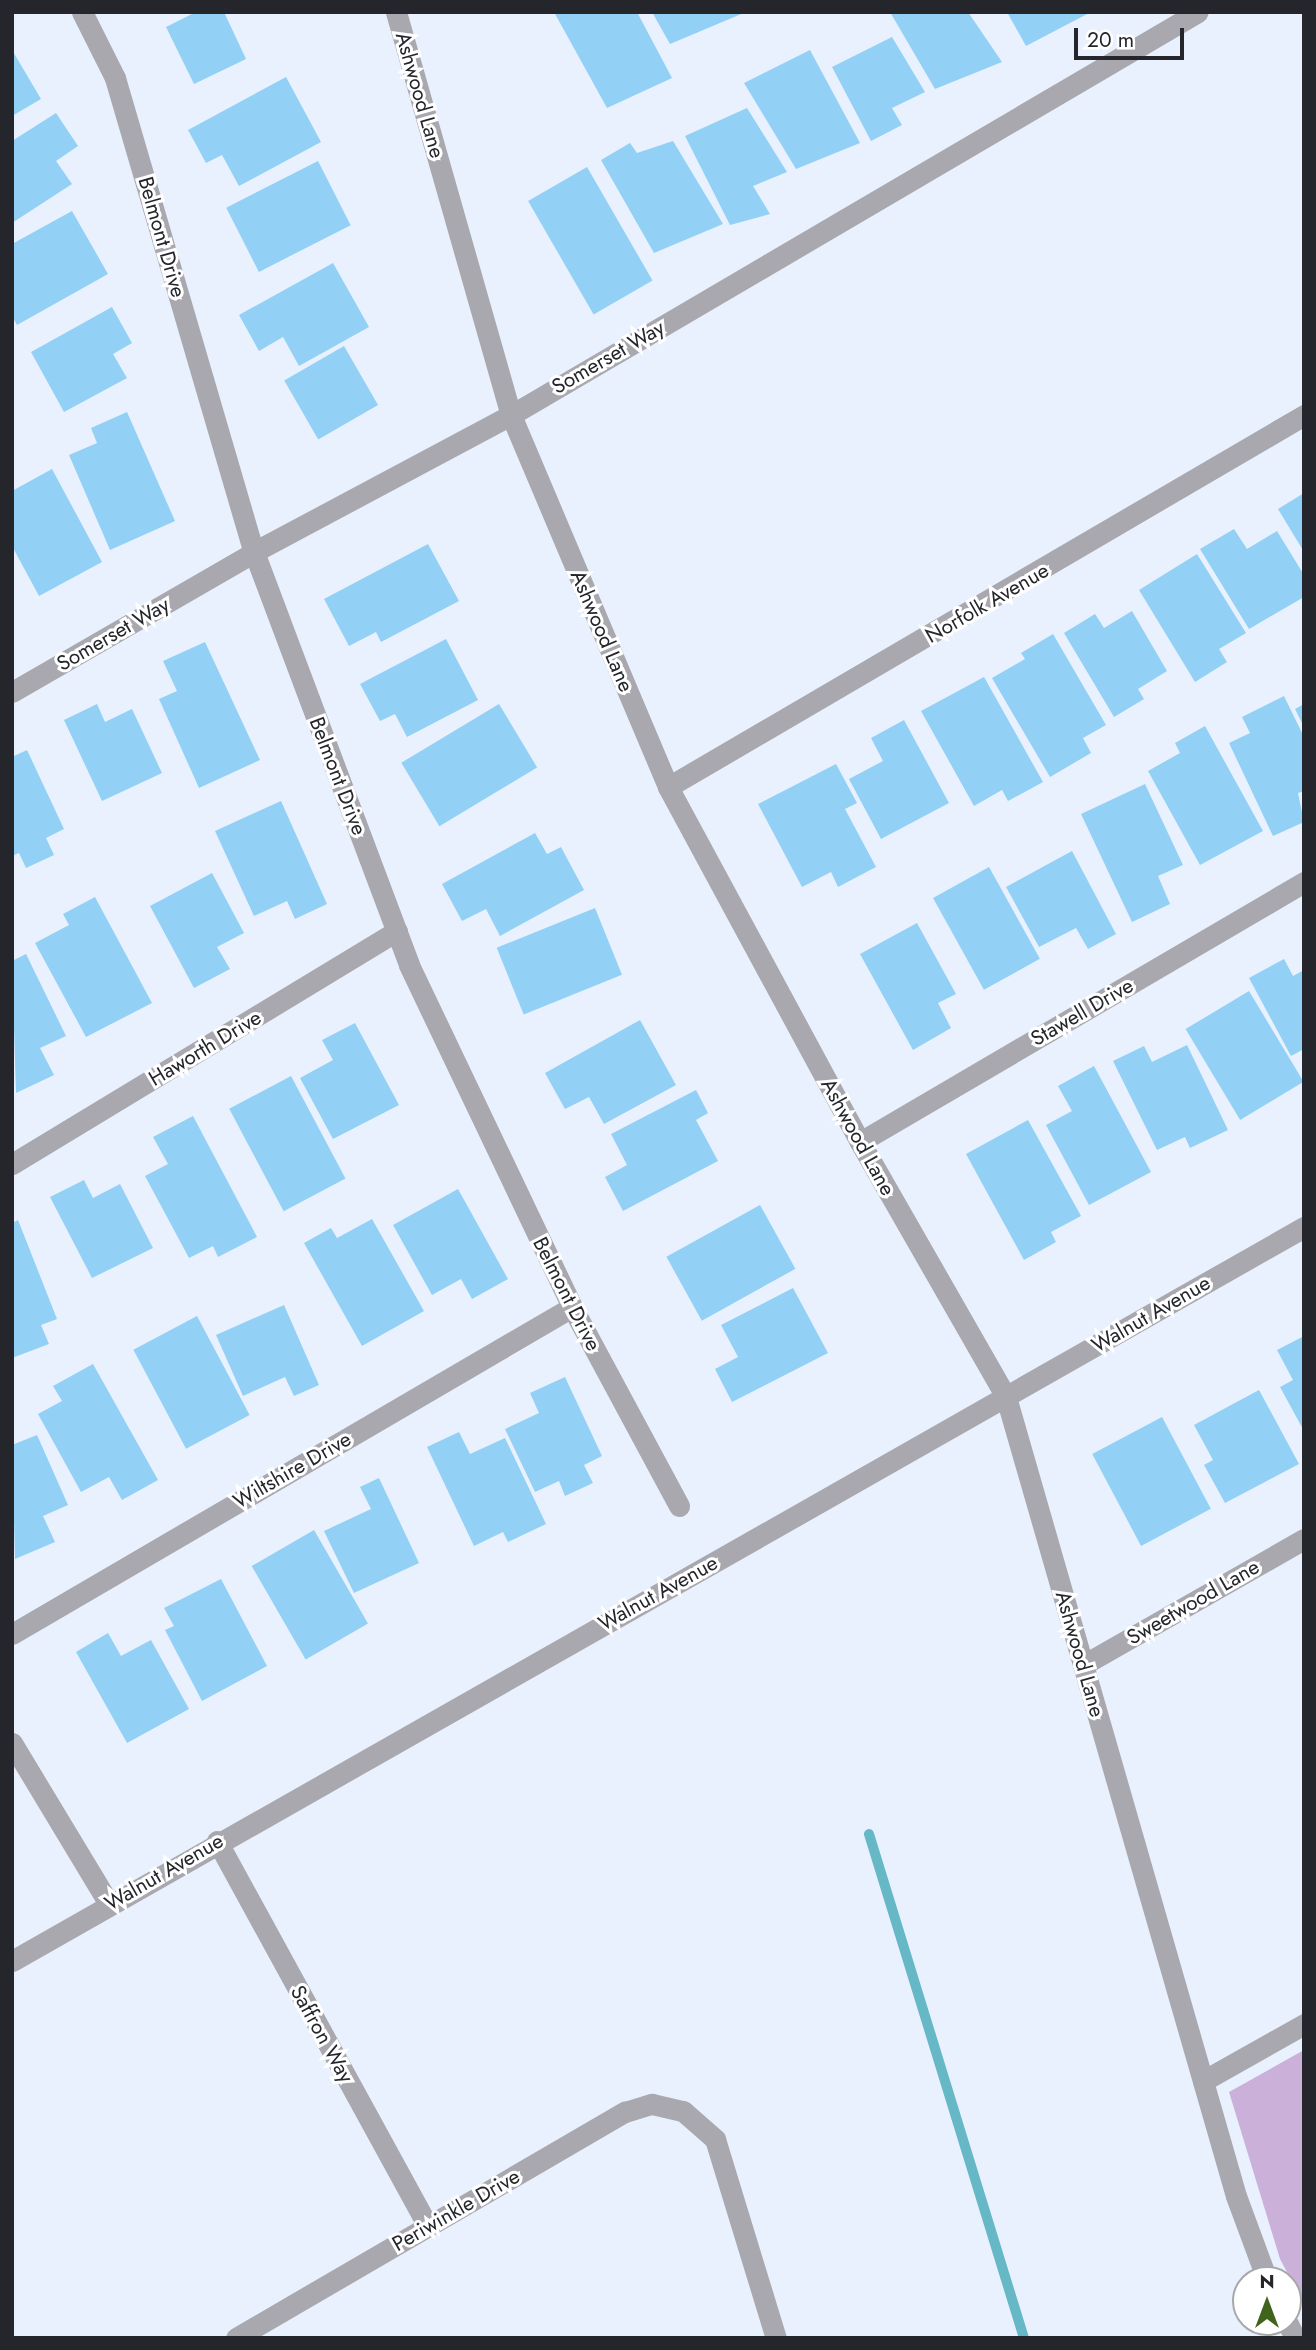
<!DOCTYPE html>
<html>
<head>
<meta charset="utf-8">
<style>
  body { margin:0 }
  #map { position:relative; width:1316px; height:2350px; overflow:hidden; background:#e9f1fe; font-family:Jost,sans-serif }
  div>[style] { position:absolute }
  [style*='--x'] { left:calc(var(--x)*1px); top:calc(var(--y)*1px); width:calc(var(--w)*1px); rotate:calc(var(--a)*1deg) }
  .green>* { inset:0; background:#cbb1da }
  .stream>* { height:10px; margin:-5px; padding:0 5px; transform-origin:5px; border-radius:5px; background:#66b8c6 }
  .building>* { inset:0; background:#92d0f5; transform-origin:0 0 }
  .minor>* { height:21px; margin:-10.5px; padding:0 10.5px; transform-origin:10.5px; border-radius:10.5px; background:#a8a8ae }
  .tertiary>* { height:21px; margin:-10.5px; padding:0 10.5px; transform-origin:10.5px; border-radius:10.5px; background:#a8a8ae }
  span { translate:-50% -50%; white-space:nowrap; text-align:center; line-height:1.15; -webkit-text-stroke:6px #fff; paint-order:stroke }
  .street-label { font-size:21px; color:#24262b }
  .frame { position:absolute; inset:0; border:14px solid #24262b; pointer-events:none }
  .north { position:absolute; left:1232px; top:2266px; width:70px; height:70px; box-sizing:border-box; background:#fff; border:2px solid #a7a8aa; border-radius:50%; rotate:0deg; font-size:19px; font-weight:700; line-height:28px; text-align:center; color:#24262b }
  .north::after { content:''; display:block; margin:auto; width:24px; height:32px; background:#41641d; clip-path:polygon(50% 0,100% 100%,50% 72%,0 100%) }
  .scale { position:absolute; left:1074px; top:28px; width:110px; height:32px; box-sizing:border-box; border:4px solid #24262b; border-top:0; padding-left:9px; font-size:21px; line-height:24px; white-space:nowrap; color:#24262b; -webkit-text-stroke:5px #fff; paint-order:stroke }
</style>
</head>
<body>
<div id="map">
  <div class="green">
    <i style="clip-path:polygon(1304px 2050px,1304px 2304px,1280px 2259px,1229px 2092px)"></i>
  </div>
  <div class="stream">
    <i style="--x:869;--y:1834;--w:527;--a:72.91"></i>
  </div>
  <div class="building">
    <i style="clip-path:polygon(196px 12px,224px 12px,246px 59px,194px 84px,166px 27px)"></i>
    <i style="clip-path:polygon(554px 12px,637px 12px,672px 78px,607px 108px)"></i>
    <i style="clip-path:polygon(652px 12px,746px 12px,670px 44px)"></i>
    <i style="clip-path:polygon(890px 12px,968px 12px,1002px 62px,935px 89px)"></i>
    <i style="clip-path:polygon(1007px 12px,1091px 12px,1026px 46px)"></i>
    <i style="clip-path:polygon(892px 37px,925px 92px,892px 108px,902px 125px,871px 141px,832px 67px)"></i>
    <i style="clip-path:polygon(12px 50px,41px 99px,12px 116px)"></i>
    <i style="clip-path:polygon(810px 50px,860px 143px,796px 169px,744px 83px)"></i>
    <i style="clip-path:polygon(286px 77px,321px 142px,239px 186px,222px 155px,206px 163px,188px 130px)"></i>
    <i style="clip-path:polygon(747px 108px,787px 172px,753px 186px,770px 214px,730px 225px,685px 136px)"></i>
    <i style="clip-path:polygon(56px 113px,78px 146px,56px 161px,72px 184px,12px 223px,12px 141px)"></i>
    <i style="clip-path:polygon(673px 141px,723px 224px,654px 253px,601px 160px,630px 143px,637px 153px)"></i>
    <i style="left:318px;top:161px;width:72px;height:103px;rotate:63deg"></i>
    <i style="left:587px;top:167px;width:131px;height:68px;rotate:60deg"></i>
    <i style="clip-path:polygon(72px 211px,108px 274px,17px 325px,12px 316px,12px 244px)"></i>
    <i style="clip-path:polygon(333px 263px,369px 327px,299px 366px,283px 337px,259px 351px,239px 315px)"></i>
    <i style="clip-path:polygon(112px 307px,132px 343px,113px 354px,127px 378px,64px 412px,31px 352px)"></i>
    <i style="left:344px;top:346px;width:68px;height:69px;rotate:60deg"></i>
    <i style="clip-path:polygon(127px 412px,175px 521px,110px 550px,69px 455px,97px 443px,91px 428px)"></i>
    <i style="clip-path:polygon(52px 469px,102px 562px,39px 596px,12px 546px,12px 491px)"></i>
    <i style="clip-path:polygon(1304px 493px,1304px 552px,1278px 509px)"></i>
    <i style="clip-path:polygon(1234px 529px,1247px 549px,1277px 531px,1304px 575px,1304px 597px,1249px 629px,1200px 549px)"></i>
    <i style="clip-path:polygon(428px 544px,459px 601px,381px 642px,376px 632px,349px 646px,324px 599px)"></i>
    <i style="clip-path:polygon(1197px 554px,1246px 633px,1219px 649px,1227px 662px,1195px 682px,1139px 590px)"></i>
    <i style="clip-path:polygon(1132px 611px,1167px 671px,1138px 689px,1144px 699px,1114px 717px,1064px 633px,1095px 614px,1104px 628px)"></i>
    <i style="clip-path:polygon(1053px 634px,1106px 725px,1083px 738px,1091px 753px,1050px 777px,992px 678px,1025px 659px,1021px 653px)"></i>
    <i style="clip-path:polygon(446px 639px,478px 700px,407px 737px,395px 714px,380px 721px,360px 684px)"></i>
    <i style="clip-path:polygon(205px 642px,260px 760px,199px 788px,159px 699px,177px 691px,163px 661px)"></i>
    <i style="clip-path:polygon(984px 677px,1043px 782px,1008px 801px,1002px 790px,974px 806px,921px 711px)"></i>
    <i style="clip-path:polygon(1284px 696px,1304px 737px,1304px 791px,1298px 793px,1304px 822px,1273px 836px,1229px 743px,1250px 733px,1242px 717px)"></i>
    <i style="clip-path:polygon(97px 704px,105px 722px,132px 709px,162px 773px,102px 801px,64px 720px)"></i>
    <i style="left:499px;top:704px;width:74px;height:114px;rotate:59deg"></i>
    <i style="clip-path:polygon(1304px 704px,1304px 727px,1295px 709px)"></i>
    <i style="clip-path:polygon(904px 720px,949px 803px,881px 839px,849px 779px,883px 761px,871px 738px)"></i>
    <i style="clip-path:polygon(1205px 726px,1263px 831px,1200px 865px,1148px 771px,1180px 753px,1175px 743px)"></i>
    <i style="clip-path:polygon(27px 750px,64px 829px,46px 838px,54px 855px,26px 868px,19px 853px,12px 856px,12px 757px)"></i>
    <i style="clip-path:polygon(836px 764px,857px 803px,845px 809px,876px 867px,838px 887px,831px 872px,802px 887px,758px 804px)"></i>
    <i style="clip-path:polygon(1145px 784px,1183px 865px,1158px 876px,1170px 904px,1132px 922px,1081px 814px)"></i>
    <i style="clip-path:polygon(281px 801px,327px 904px,295px 919px,287px 901px,254px 916px,215px 831px)"></i>
    <i style="clip-path:polygon(535px 833px,547px 854px,561px 847px,584px 890px,500px 936px,486px 909px,462px 921px,442px 884px)"></i>
    <i style="clip-path:polygon(1072px 851px,1116px 934px,1088px 949px,1076px 928px,1039px 947px,1006px 887px)"></i>
    <i style="left:989px;top:867px;width:105px;height:64px;rotate:61deg"></i>
    <i style="clip-path:polygon(212px 873px,244px 933px,217px 947px,230px 969px,194px 988px,150px 906px)"></i>
    <i style="clip-path:polygon(95px 897px,152px 1003px,86px 1037px,35px 943px,69px 925px,63px 914px)"></i>
    <i style="left:595px;top:908px;width:72px;height:106px;rotate:68deg"></i>
    <i style="clip-path:polygon(917px 923px,956px 994px,938px 1003px,951px 1028px,913px 1050px,860px 954px)"></i>
    <i style="clip-path:polygon(26px 954px,66px 1036px,40px 1048px,54px 1075px,16px 1093px,12px 961px)"></i>
    <i style="clip-path:polygon(1284px 959px,1293px 976px,1304px 970px,1304px 1049px,1291px 1056px,1249px 978px)"></i>
    <i style="left:1249px;top:991px;width:106px;height:74px;rotate:59deg"></i>
    <i style="clip-path:polygon(640px 1020px,676px 1085px,604px 1124px,589px 1097px,565px 1109px,545px 1073px)"></i>
    <i style="clip-path:polygon(355px 1023px,399px 1105px,333px 1139px,300px 1078px,333px 1060px,322px 1040px)"></i>
    <i style="clip-path:polygon(1187px 1045px,1228px 1130px,1190px 1148px,1185px 1137px,1157px 1150px,1113px 1061px,1144px 1046px,1152px 1062px)"></i>
    <i style="clip-path:polygon(1094px 1066px,1151px 1172px,1089px 1205px,1046px 1125px,1072px 1111px,1058px 1086px)"></i>
    <i style="left:291px;top:1076px;width:116px;height:70px;rotate:62deg"></i>
    <i style="clip-path:polygon(696px 1090px,708px 1113px,696px 1120px,718px 1161px,623px 1211px,605px 1177px,627px 1165px,611px 1134px)"></i>
    <i style="clip-path:polygon(193px 1116px,257px 1237px,218px 1257px,213px 1246px,189px 1258px,145px 1176px,168px 1164px,153px 1137px)"></i>
    <i style="clip-path:polygon(1028px 1120px,1081px 1216px,1051px 1232px,1056px 1242px,1024px 1260px,966px 1154px)"></i>
    <i style="clip-path:polygon(84px 1180px,93px 1198px,120px 1184px,153px 1248px,92px 1278px,50px 1197px)"></i>
    <i style="clip-path:polygon(458px 1189px,508px 1279px,472px 1299px,461px 1279px,432px 1295px,393px 1225px)"></i>
    <i style="left:760px;top:1205px;width:73px;height:107px;rotate:61deg"></i>
    <i style="clip-path:polygon(372px 1219px,424px 1311px,362px 1346px,304px 1243px,331px 1228px,337px 1238px)"></i>
    <i style="clip-path:polygon(18px 1220px,57px 1319px,41px 1325px,49px 1344px,12px 1358px,12px 1223px)"></i>
    <i style="clip-path:polygon(793px 1288px,828px 1353px,732px 1402px,715px 1369px,738px 1357px,721px 1325px)"></i>
    <i style="clip-path:polygon(284px 1305px,319px 1385px,294px 1396px,285px 1377px,243px 1396px,216px 1335px)"></i>
    <i style="left:197px;top:1316px;width:112px;height:72px;rotate:62deg"></i>
    <i style="clip-path:polygon(1304px 1336px,1304px 1431px,1280px 1387px,1293px 1380px,1277px 1350px)"></i>
    <i style="clip-path:polygon(93px 1364px,158px 1480px,122px 1500px,109px 1477px,81px 1492px,38px 1414px,62px 1401px,53px 1386px)"></i>
    <i style="clip-path:polygon(565px 1377px,602px 1456px,584px 1465px,593px 1483px,565px 1496px,559px 1481px,535px 1492px,505px 1429px,539px 1413px,530px 1393px)"></i>
    <i style="clip-path:polygon(1259px 1390px,1299px 1464px,1225px 1503px,1204px 1465px,1213px 1460px,1194px 1425px)"></i>
    <i style="left:1162px;top:1417px;width:104px;height:79px;rotate:62deg"></i>
    <i style="clip-path:polygon(459px 1432px,470px 1454px,505px 1438px,546px 1524px,508px 1542px,503px 1532px,474px 1546px,427px 1447px)"></i>
    <i style="clip-path:polygon(37px 1435px,68px 1505px,43px 1516px,55px 1542px,15px 1559px,12px 1445px)"></i>
    <i style="clip-path:polygon(379px 1478px,419px 1563px,354px 1593px,324px 1531px,371px 1509px,360px 1487px)"></i>
    <i style="left:314px;top:1530px;width:108px;height:72px;rotate:60deg"></i>
    <i style="clip-path:polygon(221px 1579px,267px 1666px,202px 1701px,165px 1630px,174px 1626px,164px 1608px)"></i>
    <i style="clip-path:polygon(108px 1633px,121px 1656px,151px 1640px,189px 1709px,127px 1743px,76px 1652px)"></i>
  </div>
  <div class="minor">
    <i style="--x:82;--y:12;--w:74;--a:63.4"></i>
    <i style="--x:115;--y:78;--w:494;--a:73.7"></i>
    <i style="--x:254;--y:552;--w:441;--a:69.4"></i>
    <i style="--x:409;--y:965;--w:379;--a:64.5"></i>
    <i style="--x:572;--y:1307;--w:226;--a:61.7"></i>
    <i style="--x:396;--y:12;--w:419;--a:74.1"></i>
    <i style="--x:511;--y:415;--w:404;--a:67.1"></i>
    <i style="--x:668;--y:787;--w:404;--a:61.6"></i>
    <i style="--x:860;--y:1142;--w:294;--a:60.2"></i>
    <i style="--x:1006;--y:1397;--w:831;--a:73.94"></i>
    <i style="--x:1236;--y:2196;--w:90;--a:69.7"></i>
    <i style="--x:12;--y:692;--w:280;--a:-30"></i>
    <i style="--x:254;--y:552;--w:291;--a:-28.1"></i>
    <i style="--x:511;--y:415;--w:796;--a:-30.4"></i>
    <i style="--x:668;--y:787;--w:737;--a:-30.32"></i>
    <i style="--x:860;--y:1142;--w:515;--a:-30.35"></i>
    <i style="--x:12;--y:1164;--w:450;--a:-31.2"></i>
    <i style="--x:12;--y:1634;--w:648;--a:-30.28"></i>
    <i style="--x:1083;--y:1665;--w:254;--a:-29.7"></i>
    <i style="--x:12;--y:1743;--w:188;--a:58.9"></i>
    <i style="--x:217;--y:1841;--w:439;--a:61.3"></i>
    <i style="--x:1203;--y:2081;--w:116;--a:-29.4"></i>
    <i style="--x:1287;--y:2322;--w:18;--a:63"></i>
    <i style="--x:236;--y:2338;--w:450;--a:-30.2"></i>
    <i style="--x:625;--y:2112;--w:28;--a:-17"></i>
    <i style="--x:652;--y:2104;--w:32;--a:13"></i>
    <i style="--x:683;--y:2111;--w:43;--a:41.2"></i>
    <i style="--x:715;--y:2139;--w:208;--a:73"></i>
  </div>
  <div class="tertiary">
    <i style="--x:12;--y:1961;--w:1486;--a:-29.6"></i>
  </div>
  <div class="street-label">
    <span style="left:420px;top:95px;rotate:74deg">Ashwood Lane</span>
    <span style="left:162px;top:237px;rotate:74deg">Belmont Drive</span>
    <span style="left:608px;top:357px;rotate:-30deg">Somerset Way</span>
    <span style="left:987px;top:603px;rotate:-30deg">Norfolk Avenue</span>
    <span style="left:602px;top:631px;rotate:67deg">Ashwood Lane</span>
    <span style="left:113px;top:634px;rotate:-30deg">Somerset Way</span>
    <span style="left:338px;top:776px;rotate:69deg">Belmont Drive</span>
    <span style="left:1082px;top:1012px;rotate:-30deg">Stawell Drive</span>
    <span style="left:205px;top:1048px;rotate:-31deg">Haworth Drive</span>
    <span style="left:858px;top:1137px;rotate:61deg">Ashwood Lane</span>
    <span style="left:567px;top:1294px;rotate:63deg">Belmont Drive</span>
    <span style="left:1151px;top:1314px;rotate:-30deg">Walnut Avenue</span>
    <span style="left:292px;top:1470px;rotate:-30deg">Wiltshire Drive</span>
    <span style="left:658px;top:1593px;rotate:-29deg">Walnut Avenue</span>
    <span style="left:1193px;top:1602px;rotate:-30deg">Sweetwood Lane</span>
    <span style="left:1080px;top:1654px;rotate:74deg">Ashwood Lane</span>
    <span style="left:164px;top:1872px;rotate:-30deg">Walnut Avenue</span>
    <span style="left:322px;top:2034px;rotate:61deg">Saffron Way</span>
    <span style="left:456px;top:2210px;rotate:-30deg">Periwinkle Drive</span>
  </div>
  <div class="frame"></div>
  <div class="north">N</div>
  <div class="scale">20 m</div>
</div>
</body>
</html>
